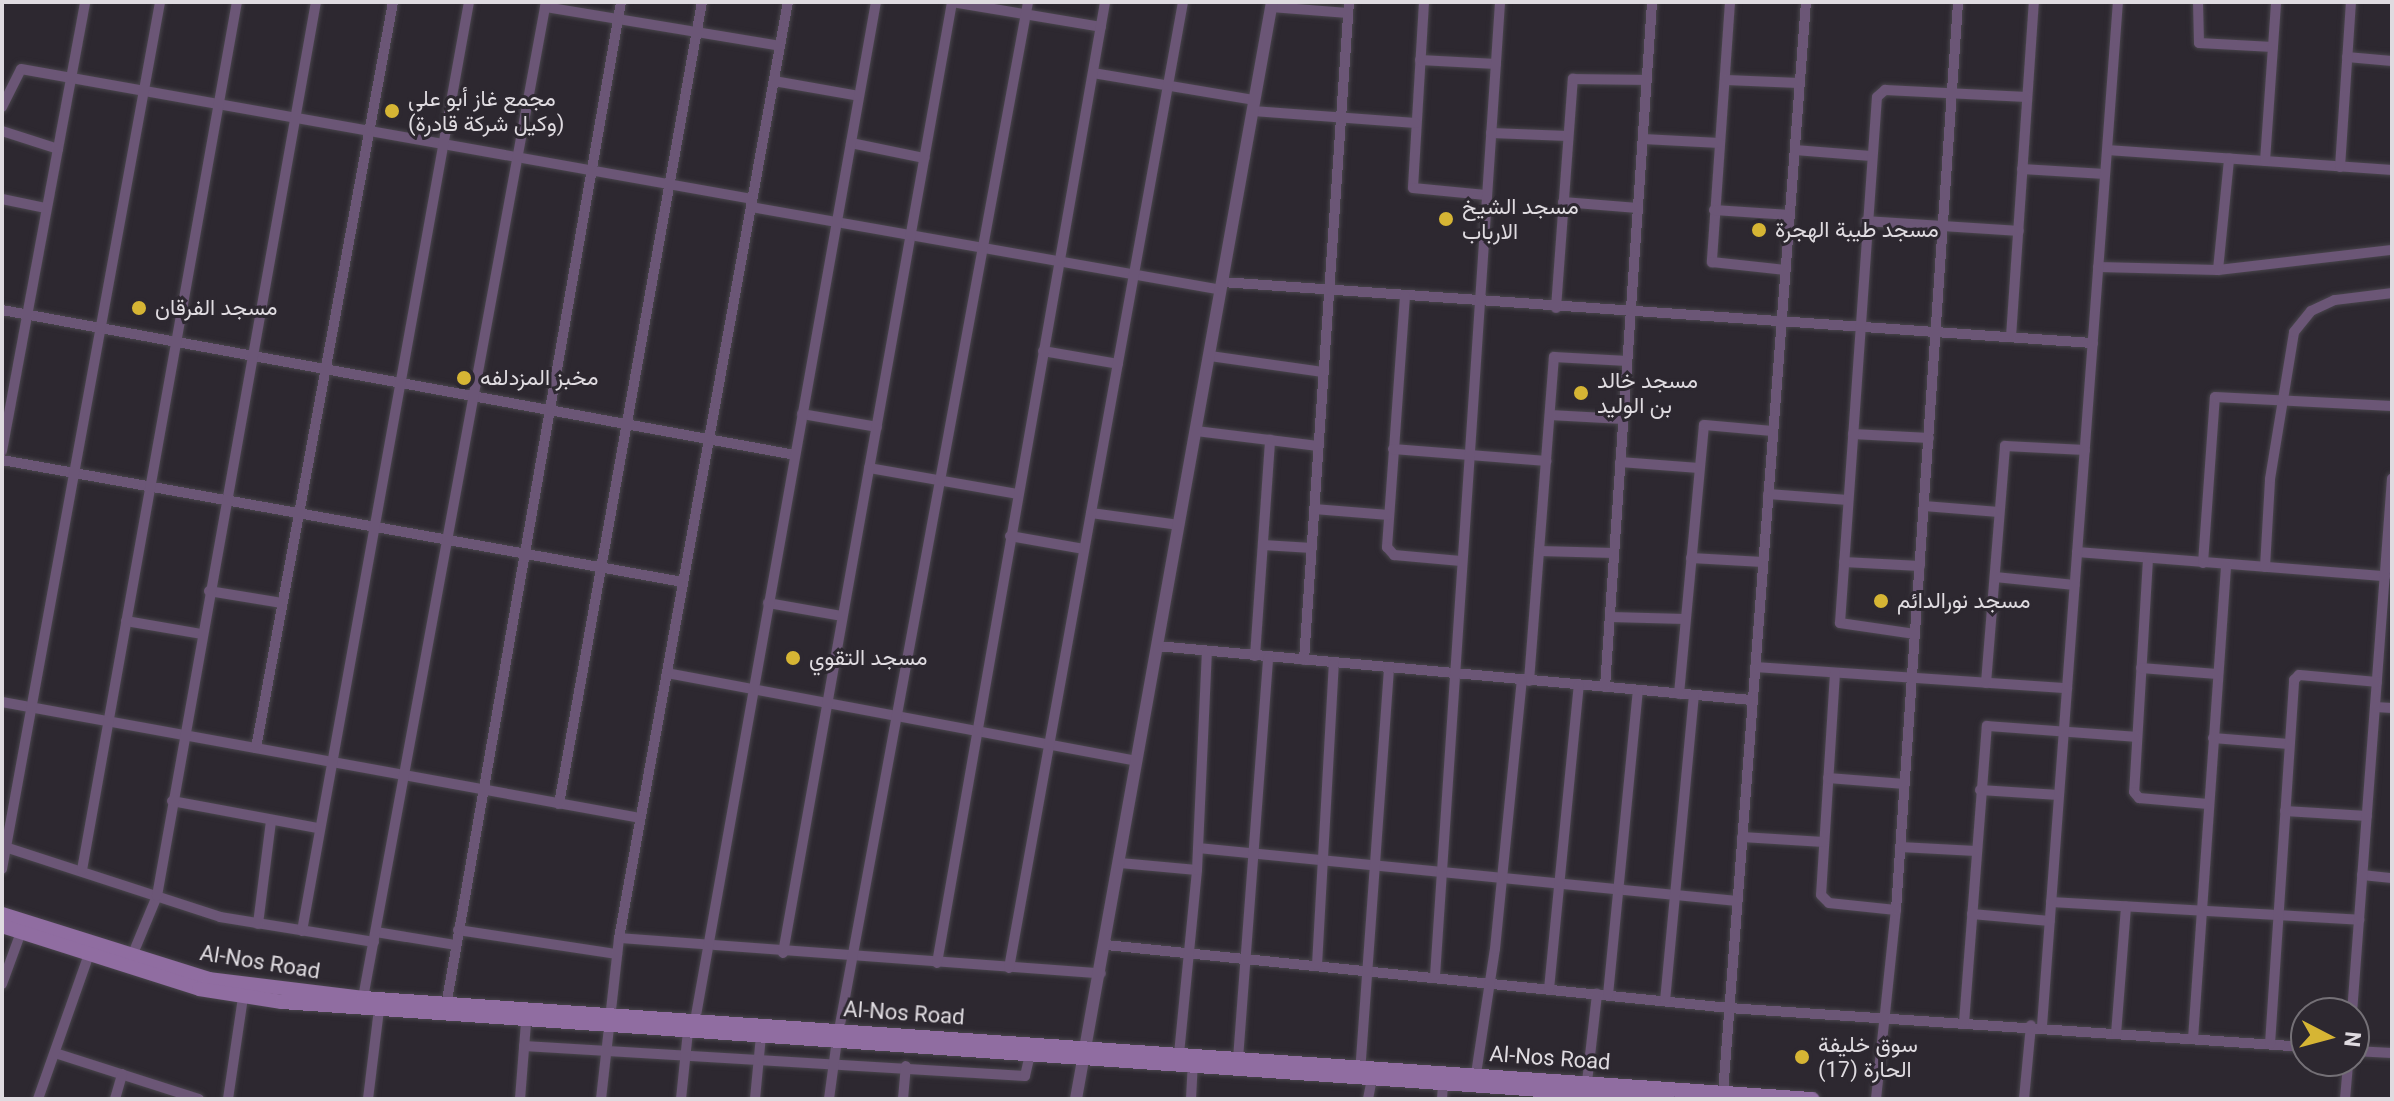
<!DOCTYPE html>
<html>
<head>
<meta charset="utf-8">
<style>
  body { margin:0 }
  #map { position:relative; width:2394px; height:1101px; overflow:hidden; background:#2d2830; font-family:Roboto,Vazirmatn,sans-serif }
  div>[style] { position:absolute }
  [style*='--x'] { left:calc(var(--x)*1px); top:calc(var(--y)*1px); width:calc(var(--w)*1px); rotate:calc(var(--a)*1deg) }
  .roads { filter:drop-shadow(0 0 2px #49454c) drop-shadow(0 0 2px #49454c) }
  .minor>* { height:10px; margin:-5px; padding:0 5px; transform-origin:5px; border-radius:5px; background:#6b5676 }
  .tertiary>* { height:12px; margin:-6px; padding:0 6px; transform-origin:6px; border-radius:6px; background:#6b5676 }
  .secondary>* { height:14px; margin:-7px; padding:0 7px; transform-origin:7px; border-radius:7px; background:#906da1 }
  .dots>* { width:22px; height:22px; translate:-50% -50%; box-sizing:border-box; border:4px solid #2d2830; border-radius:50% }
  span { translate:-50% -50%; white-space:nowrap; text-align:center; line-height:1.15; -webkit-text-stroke:6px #2d2830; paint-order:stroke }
  .poi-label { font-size:22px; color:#dfdbe0 }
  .left { translate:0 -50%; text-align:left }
  .street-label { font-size:22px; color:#dfdbe0 }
  .frame { position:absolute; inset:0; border:4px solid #dfdbe0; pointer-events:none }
  .north { position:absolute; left:2290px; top:997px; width:80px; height:80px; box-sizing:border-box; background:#2d2830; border:2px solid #747076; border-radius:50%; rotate:96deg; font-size:22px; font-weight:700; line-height:32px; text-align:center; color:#dfdbe0 }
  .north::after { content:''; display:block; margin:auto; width:28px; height:36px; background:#d6b534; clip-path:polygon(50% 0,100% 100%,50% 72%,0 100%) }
</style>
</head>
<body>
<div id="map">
  <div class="roads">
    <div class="minor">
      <i style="--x:952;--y:2;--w:151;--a:9.5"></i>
      <i style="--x:1424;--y:2;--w:186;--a:93.4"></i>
      <i style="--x:1413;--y:188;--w:73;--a:5.5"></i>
      <i style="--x:1730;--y:2;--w:261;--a:94"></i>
      <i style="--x:1712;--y:262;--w:74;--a:6.2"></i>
      <i style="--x:2198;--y:2;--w:41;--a:88.6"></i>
      <i style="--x:2199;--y:43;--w:74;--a:3.1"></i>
      <i style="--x:545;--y:7;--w:238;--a:9.4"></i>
      <i style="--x:1271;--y:7;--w:77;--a:4.5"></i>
      <i style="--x:2347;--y:57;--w:45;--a:5.1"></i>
      <i style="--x:1420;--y:60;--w:76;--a:3"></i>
      <i style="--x:1093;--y:73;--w:164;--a:9.5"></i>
      <i style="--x:1725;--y:80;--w:75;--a:2.3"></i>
      <i style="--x:774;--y:81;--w:86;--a:10"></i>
      <i style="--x:2;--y:107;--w:42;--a:-63.4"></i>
      <i style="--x:21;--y:69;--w:742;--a:10.08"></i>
      <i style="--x:1253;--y:111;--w:163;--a:4.2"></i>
      <i style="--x:2;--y:131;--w:59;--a:17.8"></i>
      <i style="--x:1491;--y:133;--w:77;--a:2.2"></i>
      <i style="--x:1643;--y:139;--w:77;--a:3"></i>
      <i style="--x:851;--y:143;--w:75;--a:11.6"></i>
      <i style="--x:1795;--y:150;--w:76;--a:4.5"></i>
      <i style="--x:2107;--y:150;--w:286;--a:4"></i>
      <i style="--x:2265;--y:161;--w:159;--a:-86"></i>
      <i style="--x:2340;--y:167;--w:165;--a:-86.2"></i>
      <i style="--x:2022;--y:169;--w:83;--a:3.4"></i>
      <i style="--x:2;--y:199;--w:45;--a:11.6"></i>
      <i style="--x:1563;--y:202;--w:75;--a:4.6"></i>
      <i style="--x:751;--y:207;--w:477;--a:10"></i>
      <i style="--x:1714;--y:210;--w:76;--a:3.8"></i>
      <i style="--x:1866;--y:221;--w:153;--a:3.7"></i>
      <i style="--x:2098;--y:267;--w:120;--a:1.4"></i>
      <i style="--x:2218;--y:270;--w:175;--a:-6.6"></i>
      <i style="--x:2218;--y:270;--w:112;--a:-84.3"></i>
      <i style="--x:1222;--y:282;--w:873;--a:4.01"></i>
      <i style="--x:1405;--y:296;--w:252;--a:94.1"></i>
      <i style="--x:1387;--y:547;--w:11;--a:49"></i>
      <i style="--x:1394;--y:555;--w:67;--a:5.1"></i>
      <i style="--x:1556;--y:308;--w:230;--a:-85.8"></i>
      <i style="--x:1573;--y:79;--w:74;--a:0.8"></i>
      <i style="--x:2;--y:310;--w:806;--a:10.36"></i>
      <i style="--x:2011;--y:337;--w:336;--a:-86.1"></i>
      <i style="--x:1043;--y:351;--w:76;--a:9.8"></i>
      <i style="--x:1210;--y:356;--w:114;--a:8.1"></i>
      <i style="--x:802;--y:414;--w:76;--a:9.8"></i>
      <i style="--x:1550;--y:415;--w:73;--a:3.1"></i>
      <i style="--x:1196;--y:431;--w:123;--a:7"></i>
      <i style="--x:1853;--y:434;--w:76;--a:3"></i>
      <i style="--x:1393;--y:449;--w:154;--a:4.5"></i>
      <i style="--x:2;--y:451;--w:457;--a:-79.5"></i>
      <i style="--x:2;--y:460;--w:692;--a:10.16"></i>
      <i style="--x:1620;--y:462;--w:79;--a:4.3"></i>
      <i style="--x:869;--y:468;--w:151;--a:9.9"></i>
      <i style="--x:1768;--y:494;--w:80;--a:4.3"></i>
      <i style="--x:1924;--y:506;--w:75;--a:4.6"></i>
      <i style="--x:1314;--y:509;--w:75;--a:4.6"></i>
      <i style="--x:1091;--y:513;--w:89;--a:7.8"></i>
      <i style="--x:1010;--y:536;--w:75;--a:10"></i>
      <i style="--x:1263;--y:545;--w:49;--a:3.5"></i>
      <i style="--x:1539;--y:551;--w:75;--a:1.5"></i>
      <i style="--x:2077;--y:552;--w:309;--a:4.5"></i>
      <i style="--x:1691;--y:558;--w:72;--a:3.2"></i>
      <i style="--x:2148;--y:559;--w:233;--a:93.4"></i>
      <i style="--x:2134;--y:792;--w:8;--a:50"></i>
      <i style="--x:2139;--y:798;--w:69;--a:5"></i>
      <i style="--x:1844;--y:562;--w:76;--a:3"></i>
      <i style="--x:2203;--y:563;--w:166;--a:-85.9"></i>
      <i style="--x:2215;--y:397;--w:177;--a:2.9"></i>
      <i style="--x:2265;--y:567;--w:88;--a:-86.7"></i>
      <i style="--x:2270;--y:479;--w:149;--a:-80.7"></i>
      <i style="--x:2294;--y:332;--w:27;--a:-51"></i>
      <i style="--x:2311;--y:311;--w:26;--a:-25"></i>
      <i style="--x:2335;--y:300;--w:57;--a:-7"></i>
      <i style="--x:1995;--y:577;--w:80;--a:5.7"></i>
      <i style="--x:209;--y:591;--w:74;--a:9.3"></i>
      <i style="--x:768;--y:603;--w:75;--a:10"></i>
      <i style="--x:1610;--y:617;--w:75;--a:1.5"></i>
      <i style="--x:126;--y:621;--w:76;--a:9.8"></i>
      <i style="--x:1915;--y:634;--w:76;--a:-171.7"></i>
      <i style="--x:1840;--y:623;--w:527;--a:-85.98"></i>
      <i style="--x:1877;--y:97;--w:11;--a:-41"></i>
      <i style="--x:1885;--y:90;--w:142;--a:2.8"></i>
      <i style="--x:1157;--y:646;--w:597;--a:5.19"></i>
      <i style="--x:1255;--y:656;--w:217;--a:-86"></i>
      <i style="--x:1304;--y:660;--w:660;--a:-86.09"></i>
      <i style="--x:1755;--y:667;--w:313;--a:3.9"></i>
      <i style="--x:2141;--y:668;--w:76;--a:4.5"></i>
      <i style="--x:667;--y:673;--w:478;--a:10.6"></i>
      <i style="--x:1835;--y:673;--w:222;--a:93.6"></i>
      <i style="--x:1821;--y:895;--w:11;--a:45"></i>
      <i style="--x:1829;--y:903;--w:67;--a:6"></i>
      <i style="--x:1529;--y:681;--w:325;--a:-85.6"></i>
      <i style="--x:1554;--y:357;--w:73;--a:3.1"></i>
      <i style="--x:1986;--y:683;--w:238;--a:-85.4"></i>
      <i style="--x:2005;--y:446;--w:80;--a:2.9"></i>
      <i style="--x:1605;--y:687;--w:687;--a:-86.07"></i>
      <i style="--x:1679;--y:694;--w:270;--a:-84.7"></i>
      <i style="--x:1704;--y:425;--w:69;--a:5"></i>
      <i style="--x:2;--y:702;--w:648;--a:10.3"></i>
      <i style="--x:2375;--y:707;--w:17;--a:3"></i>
      <i style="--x:2213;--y:738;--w:76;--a:4.5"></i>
      <i style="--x:256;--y:748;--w:758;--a:-79.59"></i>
      <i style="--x:1828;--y:778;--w:77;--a:4.5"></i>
      <i style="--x:1980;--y:790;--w:79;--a:3.6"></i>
      <i style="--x:172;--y:801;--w:148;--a:10.5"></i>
      <i style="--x:559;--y:804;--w:815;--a:-79.89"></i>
      <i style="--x:2285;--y:811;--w:82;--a:3.5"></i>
      <i style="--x:1742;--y:837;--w:82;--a:3.5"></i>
      <i style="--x:2;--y:846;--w:229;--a:18"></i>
      <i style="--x:220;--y:917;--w:156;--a:9.2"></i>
      <i style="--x:1900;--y:847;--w:76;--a:3"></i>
      <i style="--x:1198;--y:848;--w:542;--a:5.62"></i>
      <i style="--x:1120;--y:863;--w:77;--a:5.2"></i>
      <i style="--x:2;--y:869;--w:881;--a:-79.67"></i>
      <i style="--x:82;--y:870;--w:882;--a:-79.88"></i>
      <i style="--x:2362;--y:875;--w:30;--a:6"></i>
      <i style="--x:2051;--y:902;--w:309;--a:3.3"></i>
      <i style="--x:1972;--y:914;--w:78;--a:5.1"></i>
      <i style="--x:258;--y:924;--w:104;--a:-82.8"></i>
      <i style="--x:458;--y:930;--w:161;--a:8.6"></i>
      <i style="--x:302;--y:931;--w:944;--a:-79.81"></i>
      <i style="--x:376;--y:932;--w:80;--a:9.3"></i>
      <i style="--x:619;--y:938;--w:483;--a:4.2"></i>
      <i style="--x:1106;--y:945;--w:626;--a:5.77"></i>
      <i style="--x:1729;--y:1008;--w:578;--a:3.87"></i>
      <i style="--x:783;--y:953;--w:966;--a:-79.92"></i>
      <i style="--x:132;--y:956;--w:65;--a:-67.4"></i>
      <i style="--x:157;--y:896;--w:908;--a:-79.92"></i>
      <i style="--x:937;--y:963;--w:976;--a:-80.08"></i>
      <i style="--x:1317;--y:965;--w:302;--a:-86.8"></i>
      <i style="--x:1009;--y:968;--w:982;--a:-79.79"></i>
      <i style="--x:1435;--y:976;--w:976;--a:-86.18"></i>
      <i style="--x:2;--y:984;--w:55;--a:-69.9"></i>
      <i style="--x:1549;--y:989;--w:305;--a:-84.4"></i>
      <i style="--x:1608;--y:995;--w:306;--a:-84.4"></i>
      <i style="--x:363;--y:998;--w:1013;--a:-79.59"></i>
      <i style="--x:1665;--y:1001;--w:307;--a:-84.6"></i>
      <i style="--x:446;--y:1006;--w:1019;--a:-80.11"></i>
      <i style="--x:2352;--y:1013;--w:536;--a:-85.72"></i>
      <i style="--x:695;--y:1021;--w:1035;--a:-79.93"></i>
      <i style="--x:1964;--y:1023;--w:298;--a:-85.6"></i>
      <i style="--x:1987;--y:726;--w:150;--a:4.2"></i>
      <i style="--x:2042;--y:1026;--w:1027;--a:-85.76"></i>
      <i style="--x:839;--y:1030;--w:1045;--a:-79.58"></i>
      <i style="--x:2116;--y:1034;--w:128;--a:-85.5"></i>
      <i style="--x:2193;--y:1039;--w:475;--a:-86"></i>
      <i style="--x:2270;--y:1044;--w:365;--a:-86.2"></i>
      <i style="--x:2294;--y:680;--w:7;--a:-45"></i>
      <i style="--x:2299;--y:675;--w:78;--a:5.1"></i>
      <i style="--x:524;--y:1046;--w:502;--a:3.43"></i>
      <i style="--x:1025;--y:1076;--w:23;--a:-77"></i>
      <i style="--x:2354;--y:1051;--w:38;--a:3"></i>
      <i style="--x:55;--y:1053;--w:151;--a:17.7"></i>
      <i style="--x:1179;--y:1054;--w:185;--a:-84.4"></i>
      <i style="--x:1197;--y:870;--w:218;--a:-87.4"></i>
      <i style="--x:1238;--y:1059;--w:402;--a:-85.7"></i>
      <i style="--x:1360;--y:1073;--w:406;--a:-85.9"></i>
      <i style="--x:1476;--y:1074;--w:126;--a:-81.4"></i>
      <i style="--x:1495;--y:949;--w:270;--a:-84.3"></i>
      <i style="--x:1587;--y:1082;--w:89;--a:-83.5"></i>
      <i style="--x:1723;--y:1093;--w:1094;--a:-85.65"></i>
      <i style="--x:38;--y:1099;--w:154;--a:-70.6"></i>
      <i style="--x:115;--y:1099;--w:26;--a:-74"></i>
      <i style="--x:228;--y:1099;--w:102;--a:-81.6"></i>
      <i style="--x:368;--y:1099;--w:90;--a:-83"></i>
      <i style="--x:520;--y:1099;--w:77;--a:-85.5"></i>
      <i style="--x:601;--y:1099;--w:162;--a:-83.6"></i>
      <i style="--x:619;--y:938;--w:951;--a:-79.77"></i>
      <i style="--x:681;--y:1099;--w:68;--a:-84.1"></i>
      <i style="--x:755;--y:1099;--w:63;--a:-84.6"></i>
      <i style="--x:829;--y:1099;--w:60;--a:-82.3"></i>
      <i style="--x:903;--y:1099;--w:33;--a:-85"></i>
      <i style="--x:1191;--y:1099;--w:33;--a:-87"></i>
      <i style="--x:1368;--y:1099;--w:20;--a:-79"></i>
      <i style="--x:1442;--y:1099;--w:15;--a:-86"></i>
      <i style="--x:1876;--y:1099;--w:190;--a:-84"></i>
      <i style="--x:1896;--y:910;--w:910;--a:-86.09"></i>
      <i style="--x:2024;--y:1099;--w:74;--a:-84.6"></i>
      <i style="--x:2345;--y:1099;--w:38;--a:-85"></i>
    </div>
    <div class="tertiary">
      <i style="--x:1076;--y:1099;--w:1114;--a:-79.87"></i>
    </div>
    <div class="secondary">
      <i style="--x:2;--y:914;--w:217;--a:17.4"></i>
      <i style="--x:209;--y:979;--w:155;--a:7"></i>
      <i style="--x:363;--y:998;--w:1453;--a:3.99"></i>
      <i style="--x:2;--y:926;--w:207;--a:17.7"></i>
      <i style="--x:199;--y:989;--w:84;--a:8.9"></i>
      <i style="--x:282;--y:1002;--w:1390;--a:4"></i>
    </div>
  </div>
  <div class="dots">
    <i style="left:392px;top:111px;background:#d6b534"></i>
    <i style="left:1446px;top:219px;background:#d6b534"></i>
    <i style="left:1759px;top:230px;background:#d6b534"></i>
    <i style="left:139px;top:308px;background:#d6b534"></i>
    <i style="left:464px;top:378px;background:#d6b534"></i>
    <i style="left:1581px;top:393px;background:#d6b534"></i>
    <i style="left:1881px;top:601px;background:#d6b534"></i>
    <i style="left:793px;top:658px;background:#d6b534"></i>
    <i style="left:1802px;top:1057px;background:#d6b534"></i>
  </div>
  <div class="poi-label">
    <span class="left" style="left:408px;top:111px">مجمع غاز أبو علي<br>(وكيل شركة قادرة)</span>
    <span class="left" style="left:1462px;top:219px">مسجد الشيخ<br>الارباب</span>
    <span class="left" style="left:1775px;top:230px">مسجد طيبة الهجرة</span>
    <span class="left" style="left:155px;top:308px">مسجد الفرقان</span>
    <span class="left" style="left:480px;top:378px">مخبز المزدلفه</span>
    <span class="left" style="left:1597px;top:393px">مسجد خالد<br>بن الوليد</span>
    <span class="left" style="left:1897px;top:601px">مسجد نورالدائم</span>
    <span class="left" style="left:809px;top:658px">مسجد التقوي</span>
    <span class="left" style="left:1818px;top:1057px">سوق خليفة<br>الحارة (17)</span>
  </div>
  <div class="street-label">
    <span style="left:260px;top:962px;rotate:9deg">Al-Nos Road</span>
    <span style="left:904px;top:1013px;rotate:4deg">Al-Nos Road</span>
    <span style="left:1550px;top:1058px;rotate:4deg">Al-Nos Road</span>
  </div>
  <div class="frame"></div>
  <div class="north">N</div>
</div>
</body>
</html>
